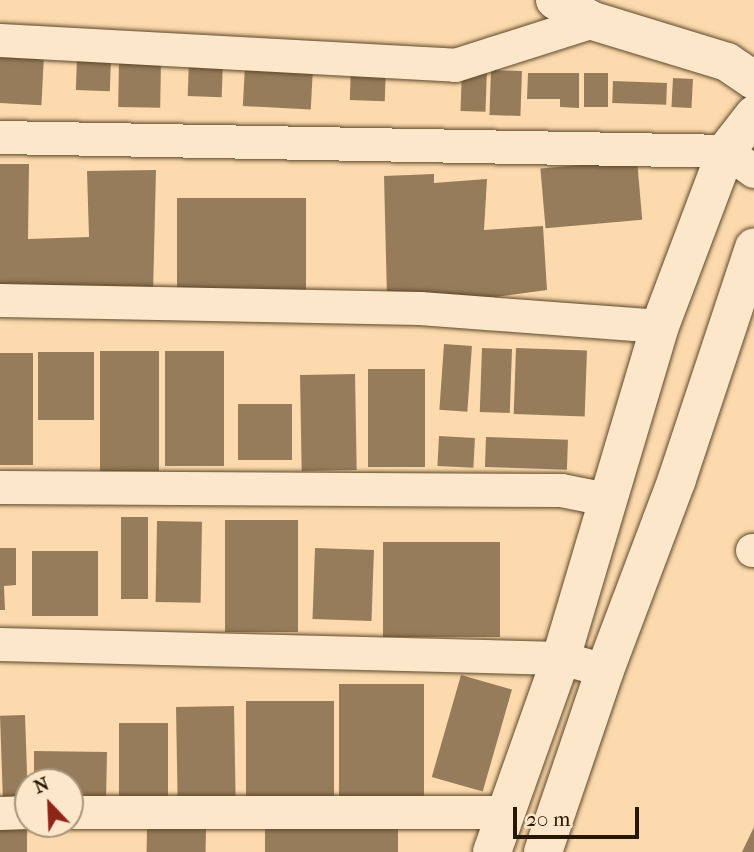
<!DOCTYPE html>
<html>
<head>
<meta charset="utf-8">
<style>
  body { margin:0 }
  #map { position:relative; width:754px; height:852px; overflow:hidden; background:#fcdaad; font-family:"IM FELL French Canon",serif }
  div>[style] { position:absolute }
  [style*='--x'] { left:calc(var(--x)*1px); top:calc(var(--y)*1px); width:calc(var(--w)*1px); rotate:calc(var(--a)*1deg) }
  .building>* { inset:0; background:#967c5a; transform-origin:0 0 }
  .roads { filter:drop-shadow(0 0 2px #5d482b) drop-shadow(0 0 2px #5d482b) }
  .minor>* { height:33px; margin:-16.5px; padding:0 16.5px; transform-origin:16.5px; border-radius:16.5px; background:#fde7ca }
  .tertiary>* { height:38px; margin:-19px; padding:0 19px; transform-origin:19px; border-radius:19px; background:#fde7ca }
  span { translate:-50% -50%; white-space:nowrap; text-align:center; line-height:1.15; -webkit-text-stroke:5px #fde7ca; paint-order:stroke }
  .north { position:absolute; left:14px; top:768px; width:70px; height:70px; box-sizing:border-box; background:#fde7ca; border:2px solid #a89479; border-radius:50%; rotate:337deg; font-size:19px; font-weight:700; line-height:28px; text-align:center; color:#281700 }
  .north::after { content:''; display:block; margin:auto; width:24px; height:32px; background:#8f2418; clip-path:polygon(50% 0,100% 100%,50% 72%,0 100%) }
  .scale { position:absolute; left:513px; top:807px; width:126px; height:32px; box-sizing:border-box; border:4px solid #281700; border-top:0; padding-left:9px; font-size:21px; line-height:24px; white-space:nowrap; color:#281700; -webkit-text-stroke:5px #fde7ca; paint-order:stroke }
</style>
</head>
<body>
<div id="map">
  <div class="building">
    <i style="left:0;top:54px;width:44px;height:49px;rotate:3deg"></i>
    <i style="left:77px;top:57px;width:34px;height:33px;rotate:2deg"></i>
    <i style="left:189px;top:59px;width:34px;height:37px;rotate:2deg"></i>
    <i style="left:119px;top:61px;width:42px;height:46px;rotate:1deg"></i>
    <i style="left:245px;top:65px;width:68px;height:41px;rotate:3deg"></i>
    <i style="left:351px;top:65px;width:35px;height:35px;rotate:2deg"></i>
    <i style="left:462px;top:68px;width:25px;height:43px;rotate:2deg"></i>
    <i style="left:491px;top:70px;width:31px;height:45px;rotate:2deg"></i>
    <i style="clip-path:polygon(528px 73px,579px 73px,579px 108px,560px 107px,560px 99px,527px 99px)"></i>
    <i style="left:584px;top:73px;width:24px;height:34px"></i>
    <i style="left:673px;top:78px;width:20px;height:29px;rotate:3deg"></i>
    <i style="left:613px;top:81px;width:54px;height:22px;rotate:2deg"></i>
    <i style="left:637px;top:160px;width:60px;height:97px;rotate:85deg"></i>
    <i style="clip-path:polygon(0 164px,29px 164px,28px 239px,89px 237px,87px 171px,156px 170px,153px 294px,0 292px)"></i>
    <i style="clip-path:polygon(434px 174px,434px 183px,487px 179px,484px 230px,543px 226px,547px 290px,481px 299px,387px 298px,384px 176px)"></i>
    <i style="left:177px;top:198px;width:129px;height:95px"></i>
    <i style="left:444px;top:344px;width:28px;height:66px;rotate:4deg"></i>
    <i style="left:482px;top:348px;width:30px;height:64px;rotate:2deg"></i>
    <i style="left:516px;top:348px;width:71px;height:66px;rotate:2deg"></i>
    <i style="left:100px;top:351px;width:59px;height:120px"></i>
    <i style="left:224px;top:351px;width:115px;height:59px;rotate:90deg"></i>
    <i style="left:38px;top:352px;width:56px;height:68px"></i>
    <i style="left:0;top:353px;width:33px;height:112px"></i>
    <i style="left:368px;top:369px;width:57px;height:98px"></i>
    <i style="left:355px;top:374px;width:96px;height:55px;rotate:89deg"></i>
    <i style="left:238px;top:404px;width:54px;height:56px"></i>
    <i style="left:439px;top:436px;width:36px;height:30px;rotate:3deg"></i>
    <i style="left:486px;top:437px;width:82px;height:30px;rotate:2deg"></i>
    <i style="left:121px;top:517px;width:27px;height:82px"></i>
    <i style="left:225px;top:520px;width:73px;height:112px"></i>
    <i style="left:157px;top:521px;width:45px;height:81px;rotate:1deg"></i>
    <i style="left:383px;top:542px;width:117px;height:95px"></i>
    <i style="clip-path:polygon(0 548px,16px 548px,16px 585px,4px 586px,5px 610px,0 610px)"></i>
    <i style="left:315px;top:548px;width:59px;height:71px;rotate:2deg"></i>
    <i style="left:98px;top:551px;width:65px;height:66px;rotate:90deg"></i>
    <i style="left:461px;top:675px;width:53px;height:106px;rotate:16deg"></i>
    <i style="left:339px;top:684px;width:85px;height:113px"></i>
    <i style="left:334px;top:701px;width:102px;height:88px;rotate:90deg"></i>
    <i style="left:234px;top:706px;width:97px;height:58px;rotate:89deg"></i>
    <i style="left:25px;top:715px;width:86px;height:25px;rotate:88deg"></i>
    <i style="left:119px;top:723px;width:49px;height:82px"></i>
    <i style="clip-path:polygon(34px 751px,107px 752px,106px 803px,70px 802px,70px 782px,34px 782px)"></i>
    <i style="left:265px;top:820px;width:133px;height:32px"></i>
    <i style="clip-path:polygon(754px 827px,754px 852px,742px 852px)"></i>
    <i style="left:147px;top:828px;width:59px;height:24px;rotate:1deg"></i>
    <i style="left:0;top:829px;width:27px;height:23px"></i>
  </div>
  <div class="roads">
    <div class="minor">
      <i style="--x:0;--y:40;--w:456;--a:3.1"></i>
      <i style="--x:455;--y:65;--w:145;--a:-17.7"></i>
      <i style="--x:0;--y:137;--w:726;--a:1.1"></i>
      <i style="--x:726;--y:151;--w:34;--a:36"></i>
      <i style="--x:0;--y:300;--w:420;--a:1.1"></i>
      <i style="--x:420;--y:308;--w:241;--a:4.3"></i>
      <i style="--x:0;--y:487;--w:561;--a:0.31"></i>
      <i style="--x:561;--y:490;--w:46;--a:11.3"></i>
      <i style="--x:752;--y:550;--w:2;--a:0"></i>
      <i style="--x:0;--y:644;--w:561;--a:1.43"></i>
      <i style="--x:561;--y:658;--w:46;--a:15.3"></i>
      <i style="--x:70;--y:812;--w:436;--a:0"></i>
      <i style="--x:0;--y:813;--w:28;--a:-2"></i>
    </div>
    <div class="tertiary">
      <i style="--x:555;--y:0;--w:43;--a:28.9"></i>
      <i style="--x:593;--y:21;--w:140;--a:17"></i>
      <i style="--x:727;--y:62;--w:32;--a:34"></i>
      <i style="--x:492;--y:852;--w:206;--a:-70.4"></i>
      <i style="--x:561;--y:658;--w:346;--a:-73.4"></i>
      <i style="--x:660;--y:326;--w:187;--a:-69.3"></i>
      <i style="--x:726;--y:151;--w:46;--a:-52.1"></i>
      <i style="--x:543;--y:852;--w:192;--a:-71.2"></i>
      <i style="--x:605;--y:670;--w:204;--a:-69.3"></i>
      <i style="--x:677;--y:479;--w:244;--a:-71.6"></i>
    </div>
  </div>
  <div class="north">N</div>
  <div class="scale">20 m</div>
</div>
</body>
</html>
